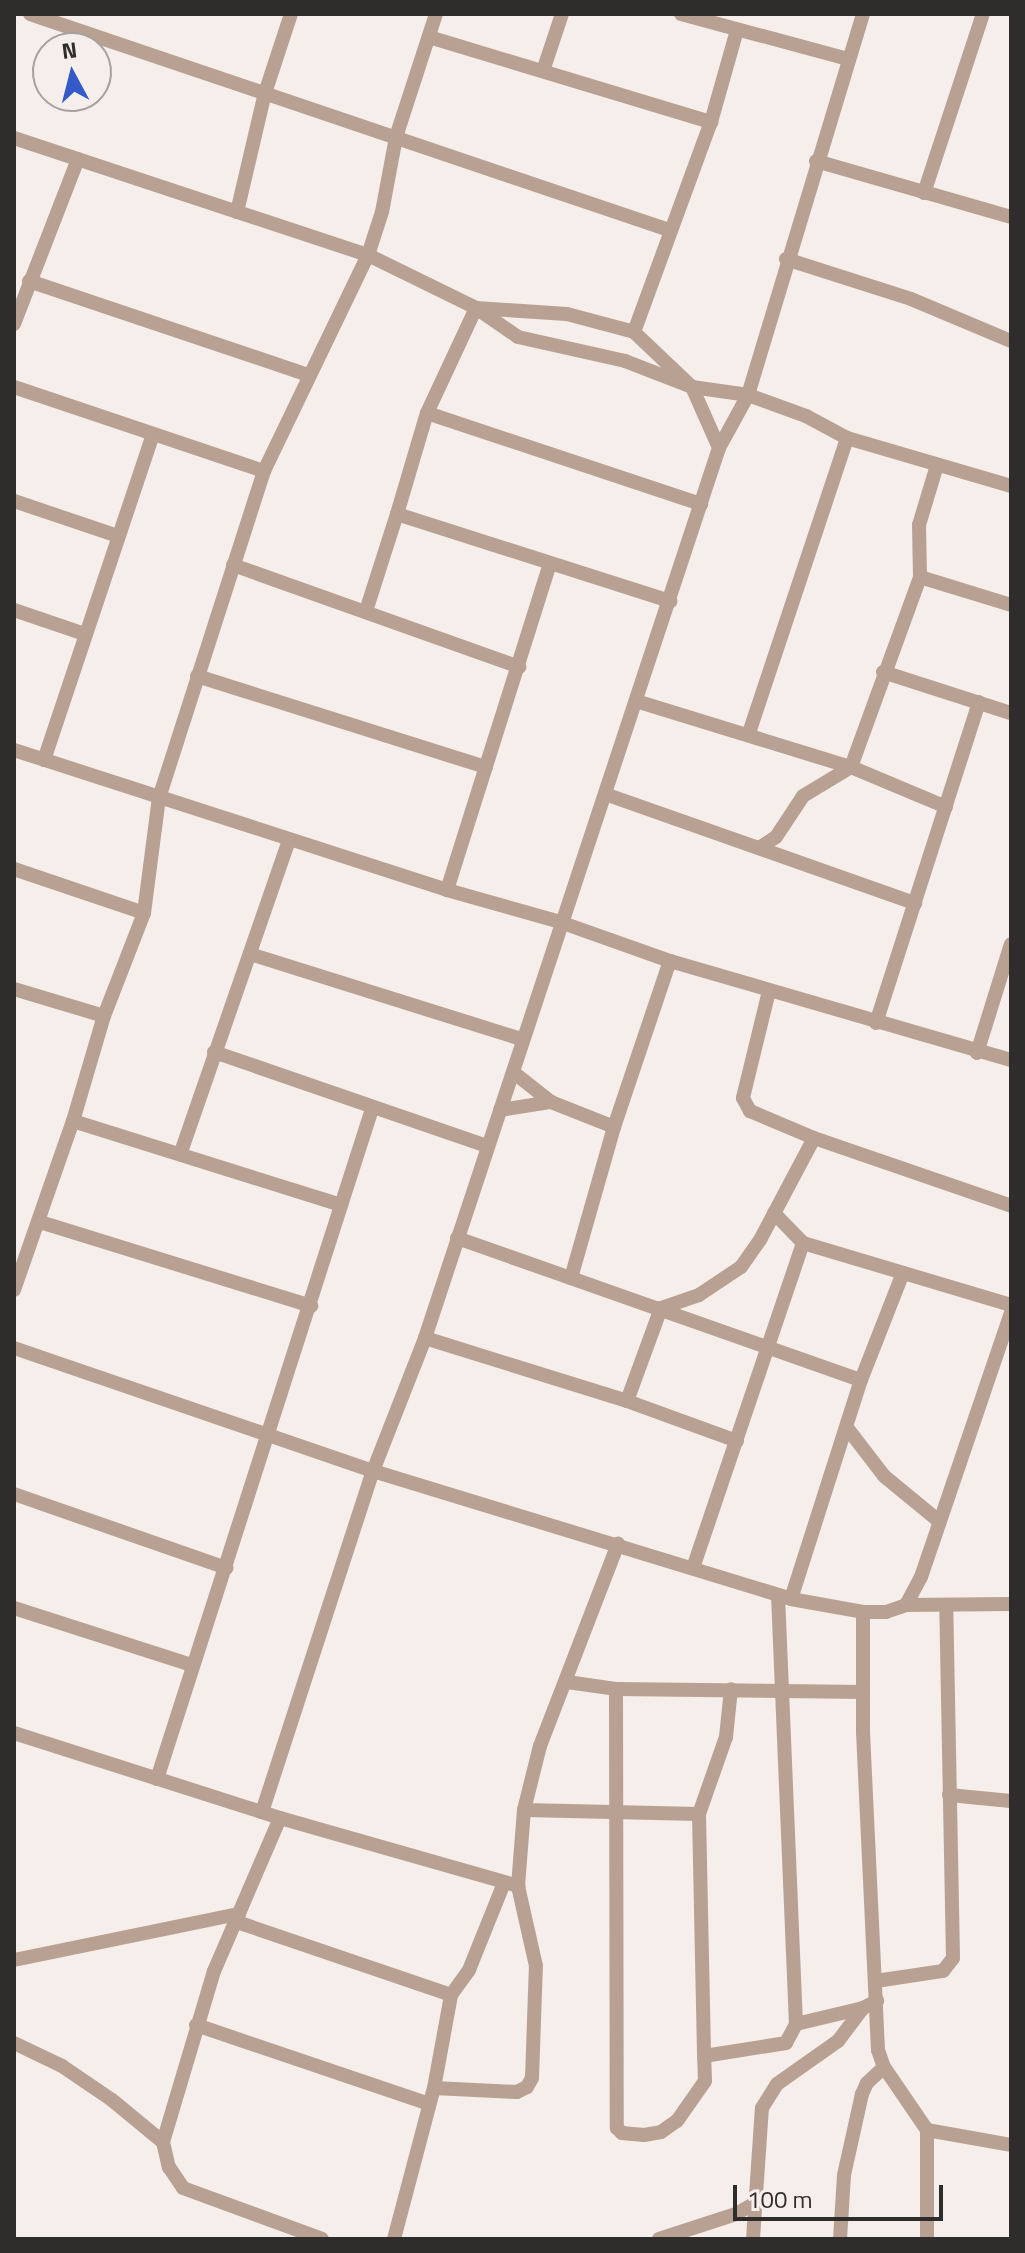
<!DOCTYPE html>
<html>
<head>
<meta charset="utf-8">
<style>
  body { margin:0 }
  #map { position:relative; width:1025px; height:2253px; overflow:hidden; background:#f5eeea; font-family:"Titillium Web",sans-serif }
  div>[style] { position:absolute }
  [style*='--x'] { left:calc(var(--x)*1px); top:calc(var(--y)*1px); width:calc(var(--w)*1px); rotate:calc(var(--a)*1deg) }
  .minor>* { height:14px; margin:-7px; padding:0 7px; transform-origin:7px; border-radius:7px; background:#b8a192 }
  span { translate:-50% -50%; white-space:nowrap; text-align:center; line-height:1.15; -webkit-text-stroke:6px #f5eeea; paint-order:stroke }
  .frame { position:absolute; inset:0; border:16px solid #2f2d2b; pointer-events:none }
  .north { position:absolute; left:32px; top:32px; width:80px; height:80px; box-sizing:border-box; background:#f5eeea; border:2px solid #a6a19e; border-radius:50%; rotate:353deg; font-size:22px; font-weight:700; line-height:32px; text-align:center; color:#2f2d2b }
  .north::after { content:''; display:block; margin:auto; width:28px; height:36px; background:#345aca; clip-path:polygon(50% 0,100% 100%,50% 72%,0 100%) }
  .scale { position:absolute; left:733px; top:2185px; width:210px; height:36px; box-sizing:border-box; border:4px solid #2f2d2b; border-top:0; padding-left:10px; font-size:24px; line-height:28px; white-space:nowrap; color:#2f2d2b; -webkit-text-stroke:6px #f5eeea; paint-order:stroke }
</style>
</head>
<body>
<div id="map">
  <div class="minor">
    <i style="--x:30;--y:14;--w:675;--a:18.68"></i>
    <i style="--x:681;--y:14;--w:173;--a:15.1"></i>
    <i style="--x:429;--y:37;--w:295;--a:16.8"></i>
    <i style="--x:543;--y:71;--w:60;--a:-71.6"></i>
    <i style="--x:14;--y:138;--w:373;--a:18.3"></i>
    <i style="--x:368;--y:255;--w:120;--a:26.1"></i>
    <i style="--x:476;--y:308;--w:51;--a:34.6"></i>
    <i style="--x:518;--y:337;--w:110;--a:12.6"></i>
    <i style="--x:625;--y:361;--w:72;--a:21.2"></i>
    <i style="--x:692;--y:387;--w:57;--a:8.1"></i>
    <i style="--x:748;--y:395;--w:62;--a:19.9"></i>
    <i style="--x:806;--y:416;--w:47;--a:28.2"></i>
    <i style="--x:847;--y:438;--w:171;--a:16.3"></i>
    <i style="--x:816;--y:161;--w:203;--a:16"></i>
    <i style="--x:924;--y:193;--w:188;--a:-71.8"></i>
    <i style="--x:237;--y:212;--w:122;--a:-76.8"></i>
    <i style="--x:265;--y:93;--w:83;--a:-71.8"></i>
    <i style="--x:786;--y:259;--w:131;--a:17.7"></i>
    <i style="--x:911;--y:299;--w:108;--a:22.8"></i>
    <i style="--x:29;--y:281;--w:294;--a:18.6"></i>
    <i style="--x:14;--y:324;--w:177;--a:-68.8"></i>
    <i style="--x:634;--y:332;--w:224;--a:-69.9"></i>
    <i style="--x:711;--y:122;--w:96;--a:-74.2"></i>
    <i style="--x:14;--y:387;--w:264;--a:18.6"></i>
    <i style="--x:427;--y:413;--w:289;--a:18.4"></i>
    <i style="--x:14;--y:501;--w:110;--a:18.6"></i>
    <i style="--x:397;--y:514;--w:105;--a:-73.5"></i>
    <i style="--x:427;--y:413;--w:116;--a:-65"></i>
    <i style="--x:476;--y:308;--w:91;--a:3.8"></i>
    <i style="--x:567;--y:314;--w:69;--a:15"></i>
    <i style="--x:634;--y:332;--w:80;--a:43.5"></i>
    <i style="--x:692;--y:387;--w:67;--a:66.1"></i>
    <i style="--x:233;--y:565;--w:304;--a:19.6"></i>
    <i style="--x:920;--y:577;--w:95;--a:17.1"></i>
    <i style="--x:14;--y:610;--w:75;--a:18.7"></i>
    <i style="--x:366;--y:611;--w:102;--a:-72.3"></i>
    <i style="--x:397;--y:514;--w:287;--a:17.7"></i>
    <i style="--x:883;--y:672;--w:134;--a:17.8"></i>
    <i style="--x:197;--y:676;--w:303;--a:17.5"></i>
    <i style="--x:636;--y:701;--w:225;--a:17.1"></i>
    <i style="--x:851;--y:767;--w:103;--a:22.8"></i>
    <i style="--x:749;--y:733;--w:311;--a:-71.6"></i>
    <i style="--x:14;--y:750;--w:455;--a:17.9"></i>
    <i style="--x:447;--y:890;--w:117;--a:15.8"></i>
    <i style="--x:560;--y:922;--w:117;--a:19.5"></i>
    <i style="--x:670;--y:961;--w:355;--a:16.2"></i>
    <i style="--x:44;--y:760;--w:343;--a:-71.5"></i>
    <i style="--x:605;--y:794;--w:329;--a:19.4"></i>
    <i style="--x:759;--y:848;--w:20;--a:-33"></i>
    <i style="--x:776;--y:837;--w:49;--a:-56.6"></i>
    <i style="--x:803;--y:796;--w:56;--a:-31.1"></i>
    <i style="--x:851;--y:767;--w:202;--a:-70"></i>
    <i style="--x:920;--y:577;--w:52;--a:-91.1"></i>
    <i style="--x:919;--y:525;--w:63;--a:-73.3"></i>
    <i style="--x:14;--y:869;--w:137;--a:18.7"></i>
    <i style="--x:447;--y:890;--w:342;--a:-72.5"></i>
    <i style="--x:250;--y:954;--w:285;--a:17.4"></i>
    <i style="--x:14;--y:989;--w:94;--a:16.7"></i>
    <i style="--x:769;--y:991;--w:110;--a:103.7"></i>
    <i style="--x:743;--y:1098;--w:15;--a:62"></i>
    <i style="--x:750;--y:1111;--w:69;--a:22.9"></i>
    <i style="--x:814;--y:1138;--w:208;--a:19"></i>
    <i style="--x:876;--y:1023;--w:337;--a:-72.2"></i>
    <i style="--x:214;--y:1052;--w:289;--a:19"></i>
    <i style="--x:977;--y:1053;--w:114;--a:-72.7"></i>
    <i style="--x:513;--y:1072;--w:48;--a:38.3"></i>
    <i style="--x:551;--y:1102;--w:68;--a:21.6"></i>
    <i style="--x:500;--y:1110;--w:52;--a:-8.9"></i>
    <i style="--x:73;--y:1121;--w:281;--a:17.4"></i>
    <i style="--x:181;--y:1152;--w:330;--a:-70.9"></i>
    <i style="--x:774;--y:1213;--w:42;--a:46"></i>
    <i style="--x:803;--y:1243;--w:217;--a:16.6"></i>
    <i style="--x:40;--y:1222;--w:284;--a:17.2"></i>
    <i style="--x:457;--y:1238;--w:428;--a:19.4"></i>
    <i style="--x:571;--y:1278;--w:157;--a:-74.1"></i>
    <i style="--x:614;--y:1127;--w:175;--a:-71.4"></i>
    <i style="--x:14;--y:1290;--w:179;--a:-70.8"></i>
    <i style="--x:73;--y:1121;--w:109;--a:-73.6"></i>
    <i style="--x:104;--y:1016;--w:110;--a:-68.8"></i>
    <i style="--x:144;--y:913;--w:116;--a:-82.6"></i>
    <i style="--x:159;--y:798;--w:343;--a:-72.2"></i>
    <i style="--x:264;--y:471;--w:240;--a:-64.3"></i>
    <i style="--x:368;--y:255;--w:45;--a:-72"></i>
    <i style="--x:382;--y:212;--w:76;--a:-79.4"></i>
    <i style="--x:396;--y:137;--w:129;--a:-72"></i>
    <i style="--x:425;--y:1338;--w:212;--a:17.3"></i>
    <i style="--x:627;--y:1401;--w:117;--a:20"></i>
    <i style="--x:14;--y:1348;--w:379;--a:18.9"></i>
    <i style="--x:373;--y:1471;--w:437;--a:17"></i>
    <i style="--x:791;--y:1599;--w:73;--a:10.2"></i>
    <i style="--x:863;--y:1612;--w:23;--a:0"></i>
    <i style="--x:886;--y:1612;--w:21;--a:-19"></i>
    <i style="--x:906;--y:1605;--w:32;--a:-62"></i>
    <i style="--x:921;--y:1577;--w:279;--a:-71.2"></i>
    <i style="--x:627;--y:1401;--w:99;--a:-69.9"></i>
    <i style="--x:661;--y:1308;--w:40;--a:-18.9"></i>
    <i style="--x:699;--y:1295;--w:50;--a:-33.7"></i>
    <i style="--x:741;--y:1267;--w:33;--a:-55"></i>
    <i style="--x:760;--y:1240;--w:115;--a:-62.1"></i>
    <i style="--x:848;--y:1429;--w:59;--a:52.5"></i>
    <i style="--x:884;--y:1476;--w:72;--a:39.4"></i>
    <i style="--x:14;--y:1494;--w:225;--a:19.2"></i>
    <i style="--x:693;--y:1568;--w:343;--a:-71.3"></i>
    <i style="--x:778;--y:1595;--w:429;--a:87.6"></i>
    <i style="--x:791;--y:1599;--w:230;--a:-72.3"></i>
    <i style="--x:861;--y:1380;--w:115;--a:-68.6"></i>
    <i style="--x:906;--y:1605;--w:105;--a:-0.5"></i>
    <i style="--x:14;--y:1608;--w:187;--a:17.8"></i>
    <i style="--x:863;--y:1612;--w:120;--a:90"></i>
    <i style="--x:863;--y:1732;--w:318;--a:87.3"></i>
    <i style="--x:878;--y:2050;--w:18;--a:71"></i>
    <i style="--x:884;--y:2067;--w:76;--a:55.7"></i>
    <i style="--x:927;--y:2130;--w:85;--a:10.1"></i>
    <i style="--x:567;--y:1682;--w:49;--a:8.1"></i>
    <i style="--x:616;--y:1689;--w:247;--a:0.7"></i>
    <i style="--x:616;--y:1689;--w:439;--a:89.9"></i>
    <i style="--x:617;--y:2128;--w:7;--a:45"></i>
    <i style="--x:622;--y:2133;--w:22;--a:5"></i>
    <i style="--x:644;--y:2135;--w:17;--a:-10"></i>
    <i style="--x:661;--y:2132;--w:19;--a:-35"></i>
    <i style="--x:677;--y:2121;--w:49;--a:-55"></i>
    <i style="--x:705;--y:2081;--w:25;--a:-92"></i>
    <i style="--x:704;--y:2056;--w:83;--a:-9"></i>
    <i style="--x:786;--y:2043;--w:21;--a:-62"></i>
    <i style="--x:796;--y:2024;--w:69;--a:-13.4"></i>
    <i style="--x:863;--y:2008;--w:16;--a:-27"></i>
    <i style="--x:14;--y:1733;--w:279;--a:17.7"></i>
    <i style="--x:280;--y:1818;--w:248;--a:15.9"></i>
    <i style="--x:157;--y:1779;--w:704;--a:-72.21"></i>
    <i style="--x:949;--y:1795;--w:62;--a:5.5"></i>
    <i style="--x:524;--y:1810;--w:175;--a:1.3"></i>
    <i style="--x:699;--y:1814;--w:242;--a:88.8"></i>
    <i style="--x:262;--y:1812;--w:359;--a:-72"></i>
    <i style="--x:373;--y:1471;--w:143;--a:-68.6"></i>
    <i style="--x:425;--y:1338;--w:937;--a:-71.72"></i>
    <i style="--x:719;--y:448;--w:60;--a:-61.3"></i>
    <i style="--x:748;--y:395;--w:398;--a:-73.2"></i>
    <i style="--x:699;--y:1814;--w:82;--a:-70.7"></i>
    <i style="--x:726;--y:1737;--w:48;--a:-84.1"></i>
    <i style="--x:280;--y:1818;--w:167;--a:113.3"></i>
    <i style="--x:214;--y:1971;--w:178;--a:106.6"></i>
    <i style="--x:163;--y:2142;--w:26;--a:77"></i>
    <i style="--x:169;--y:2167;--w:25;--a:56"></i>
    <i style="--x:183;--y:2188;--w:148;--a:20.1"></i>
    <i style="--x:237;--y:1922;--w:226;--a:18.8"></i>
    <i style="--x:14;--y:1960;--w:230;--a:-11.6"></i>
    <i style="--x:876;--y:1981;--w:68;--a:-8.5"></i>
    <i style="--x:943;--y:1971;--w:16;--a:-52"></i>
    <i style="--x:953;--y:1958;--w:353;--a:-91.1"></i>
    <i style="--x:196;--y:2025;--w:246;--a:18.7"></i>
    <i style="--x:14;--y:2043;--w:53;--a:25.6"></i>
    <i style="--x:62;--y:2066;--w:60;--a:34.2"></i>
    <i style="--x:112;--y:2100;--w:66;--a:39.5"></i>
    <i style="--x:434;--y:2088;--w:83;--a:2.8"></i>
    <i style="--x:517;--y:2092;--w:11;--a:-27"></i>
    <i style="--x:527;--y:2087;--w:10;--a:-61"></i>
    <i style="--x:532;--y:2078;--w:112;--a:-88"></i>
    <i style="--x:536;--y:1966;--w:82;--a:-102.7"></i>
    <i style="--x:518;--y:1886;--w:76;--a:-85.5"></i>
    <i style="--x:524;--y:1810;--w:66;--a:-76"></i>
    <i style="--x:540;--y:1746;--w:217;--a:-68.9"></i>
    <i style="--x:927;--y:2130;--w:109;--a:90"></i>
    <i style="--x:394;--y:2239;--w:156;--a:-75.2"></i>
    <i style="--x:434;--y:2088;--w:95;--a:-79.6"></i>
    <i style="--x:451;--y:1995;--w:31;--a:-54"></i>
    <i style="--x:469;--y:1970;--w:94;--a:-68.1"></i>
    <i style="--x:659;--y:2239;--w:81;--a:-18"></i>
    <i style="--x:736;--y:2214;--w:22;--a:-30"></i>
    <i style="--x:753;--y:2239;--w:131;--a:-86.1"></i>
    <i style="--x:762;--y:2108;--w:28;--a:-58"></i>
    <i style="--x:777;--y:2084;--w:75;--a:-35.2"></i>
    <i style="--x:838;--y:2041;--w:41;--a:-52.9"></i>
    <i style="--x:840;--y:2239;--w:64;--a:-86.4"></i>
    <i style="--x:844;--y:2175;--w:83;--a:-77.5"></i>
    <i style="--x:862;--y:2094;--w:12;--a:-66"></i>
    <i style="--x:867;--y:2083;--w:23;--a:-43"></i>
  </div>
  <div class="frame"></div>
  <div class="north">N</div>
  <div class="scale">100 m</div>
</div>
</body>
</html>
